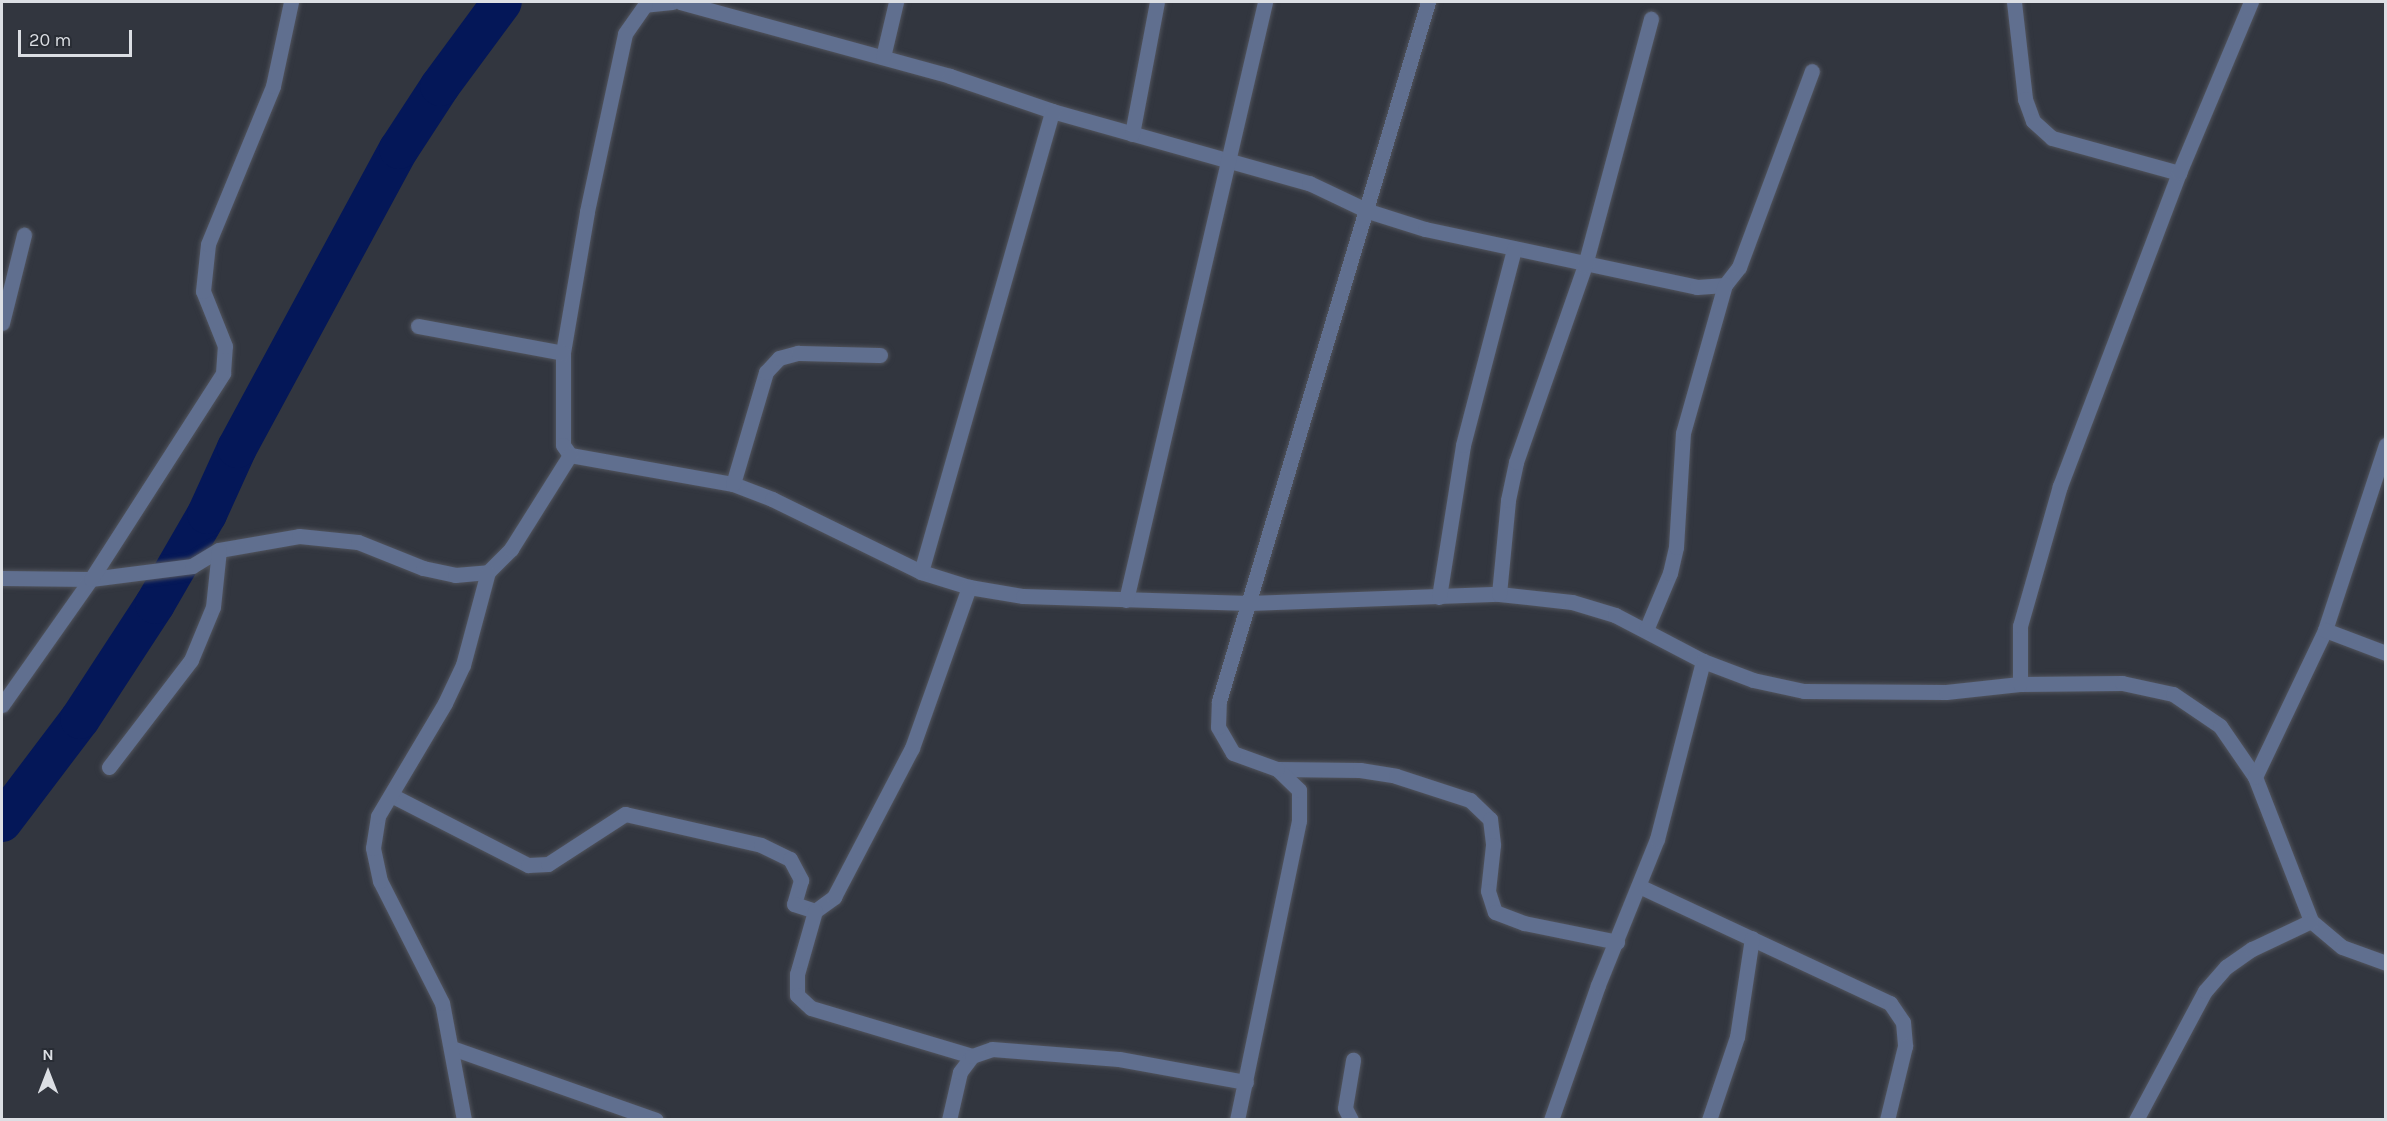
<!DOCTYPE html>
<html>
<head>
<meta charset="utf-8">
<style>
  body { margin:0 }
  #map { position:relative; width:2387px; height:1121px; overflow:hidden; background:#32363f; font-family:Karla,sans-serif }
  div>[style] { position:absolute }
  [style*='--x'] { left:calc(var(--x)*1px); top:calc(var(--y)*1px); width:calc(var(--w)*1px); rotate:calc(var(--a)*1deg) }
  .canal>* { height:40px; margin:-20px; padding:0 20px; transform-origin:20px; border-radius:20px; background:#041758 }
  .roads { filter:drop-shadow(0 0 2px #51545d) drop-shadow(0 0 2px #51545d) }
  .minor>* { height:15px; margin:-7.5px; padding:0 7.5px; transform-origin:7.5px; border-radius:7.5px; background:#606f8f }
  span { translate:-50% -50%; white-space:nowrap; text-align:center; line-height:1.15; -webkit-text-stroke:4.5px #282c34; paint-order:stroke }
  .frame { position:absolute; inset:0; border:3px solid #dcdfe4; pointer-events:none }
  .north { position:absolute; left:18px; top:1043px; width:60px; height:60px; -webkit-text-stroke:4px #282c34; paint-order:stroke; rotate:0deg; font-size:16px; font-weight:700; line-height:24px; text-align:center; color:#dcdfe4 }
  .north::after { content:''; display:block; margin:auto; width:21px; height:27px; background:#dcdfe4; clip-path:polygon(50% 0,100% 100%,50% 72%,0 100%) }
  .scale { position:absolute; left:18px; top:30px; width:114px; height:27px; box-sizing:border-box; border:3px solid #dcdfe4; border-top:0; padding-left:8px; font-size:18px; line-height:21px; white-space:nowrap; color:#dcdfe4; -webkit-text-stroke:4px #282c34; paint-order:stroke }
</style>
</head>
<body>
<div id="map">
  <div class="canal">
    <i style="--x:2;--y:822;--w:129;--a:-52.9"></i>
    <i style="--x:80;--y:719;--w:137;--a:-56.9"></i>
    <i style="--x:155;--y:604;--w:104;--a:-60"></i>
    <i style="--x:207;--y:514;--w:72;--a:-65.6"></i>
    <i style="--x:237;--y:448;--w:340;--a:-61.6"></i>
    <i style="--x:399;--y:149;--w:75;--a:-56.9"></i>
    <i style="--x:440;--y:86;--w:104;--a:-53.6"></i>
  </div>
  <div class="roads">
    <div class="minor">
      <i style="--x:672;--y:2;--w:27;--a:174"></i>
      <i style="--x:645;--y:5;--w:35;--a:125"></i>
      <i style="--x:625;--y:34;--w:182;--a:102.1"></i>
      <i style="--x:587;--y:212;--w:143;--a:99.7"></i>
      <i style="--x:563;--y:353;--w:92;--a:90"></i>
      <i style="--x:563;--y:445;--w:12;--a:55"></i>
      <i style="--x:570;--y:455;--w:166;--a:10.1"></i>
      <i style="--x:733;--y:484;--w:42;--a:21"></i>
      <i style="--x:772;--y:499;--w:166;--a:26.1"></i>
      <i style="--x:921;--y:572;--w:50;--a:17.4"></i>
      <i style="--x:969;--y:587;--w:55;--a:9.5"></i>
      <i style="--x:1023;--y:596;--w:226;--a:1.8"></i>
      <i style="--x:1249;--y:603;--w:250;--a:-2.1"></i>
      <i style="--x:1499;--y:594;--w:73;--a:6.3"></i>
      <i style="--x:1572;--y:602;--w:45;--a:16.8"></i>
      <i style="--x:1615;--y:615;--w:99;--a:27.6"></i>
      <i style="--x:1703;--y:661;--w:53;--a:20.8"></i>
      <i style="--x:1753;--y:680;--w:52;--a:12.2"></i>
      <i style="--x:1804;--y:691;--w:142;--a:0.4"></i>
      <i style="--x:1946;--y:692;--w:74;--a:-6.2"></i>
      <i style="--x:2020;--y:684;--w:102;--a:-0.6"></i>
      <i style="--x:2122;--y:683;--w:52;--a:12.2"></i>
      <i style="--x:2173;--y:694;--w:57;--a:34.2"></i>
      <i style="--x:2220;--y:726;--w:62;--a:55.5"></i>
      <i style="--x:2255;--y:777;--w:155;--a:68.7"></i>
      <i style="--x:2311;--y:921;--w:40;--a:40"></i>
      <i style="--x:2342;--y:947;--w:47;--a:20"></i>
      <i style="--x:680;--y:2;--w:280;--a:15.3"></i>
      <i style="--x:950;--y:76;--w:108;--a:18.9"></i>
      <i style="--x:1052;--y:111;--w:267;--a:15.7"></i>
      <i style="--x:1309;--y:183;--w:65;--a:25.4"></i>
      <i style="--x:1368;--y:211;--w:60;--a:17.5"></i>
      <i style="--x:1425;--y:229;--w:278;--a:12"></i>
      <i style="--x:1697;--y:287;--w:28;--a:-4"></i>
      <i style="--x:1725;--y:285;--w:23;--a:-52"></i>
      <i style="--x:1739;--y:267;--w:209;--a:-69.6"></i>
      <i style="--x:2014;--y:2;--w:98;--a:83.5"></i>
      <i style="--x:2025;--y:99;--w:23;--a:70"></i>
      <i style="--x:2033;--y:121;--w:25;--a:42"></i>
      <i style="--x:2052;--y:138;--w:132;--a:15.4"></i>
      <i style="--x:883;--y:57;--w:57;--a:-76.7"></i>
      <i style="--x:1132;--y:134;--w:134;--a:-79.3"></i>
      <i style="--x:2;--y:323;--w:91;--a:-76"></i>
      <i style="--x:418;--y:326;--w:147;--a:10.5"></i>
      <i style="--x:733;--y:484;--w:117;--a:-73.6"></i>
      <i style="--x:766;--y:372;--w:19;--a:-47"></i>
      <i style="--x:779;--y:358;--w:20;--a:-15"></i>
      <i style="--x:798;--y:353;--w:82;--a:1.4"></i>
      <i style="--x:921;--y:572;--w:479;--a:-74.1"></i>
      <i style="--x:2;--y:578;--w:89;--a:0.6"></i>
      <i style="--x:91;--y:579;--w:102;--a:-7.3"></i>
      <i style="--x:192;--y:566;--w:31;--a:-31"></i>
      <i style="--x:219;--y:550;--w:81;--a:-9.9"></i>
      <i style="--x:299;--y:536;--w:59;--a:5.8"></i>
      <i style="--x:358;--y:542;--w:70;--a:21.8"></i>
      <i style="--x:423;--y:568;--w:33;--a:12"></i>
      <i style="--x:455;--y:575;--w:33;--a:-5"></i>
      <i style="--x:488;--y:572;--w:33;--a:-45"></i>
      <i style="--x:511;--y:549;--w:111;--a:-57.9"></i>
      <i style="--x:1499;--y:594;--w:94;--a:-84.5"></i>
      <i style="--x:1508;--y:500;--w:39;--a:-78"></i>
      <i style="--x:1516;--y:462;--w:209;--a:-70.7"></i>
      <i style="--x:1585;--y:265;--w:255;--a:-75"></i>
      <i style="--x:1439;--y:597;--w:154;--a:-81"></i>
      <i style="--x:1463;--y:445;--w:203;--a:-75.4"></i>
      <i style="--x:1126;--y:600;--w:614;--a:-76.91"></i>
      <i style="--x:1646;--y:630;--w:62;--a:-67.2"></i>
      <i style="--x:1670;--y:573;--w:27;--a:-77"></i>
      <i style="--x:1676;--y:547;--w:114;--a:-86.5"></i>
      <i style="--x:1683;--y:433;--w:154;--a:-74.2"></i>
      <i style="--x:2325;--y:630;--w:195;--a:-71.8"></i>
      <i style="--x:2020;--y:684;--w:58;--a:-90"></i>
      <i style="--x:2020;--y:626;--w:146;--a:-74.1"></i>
      <i style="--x:2060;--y:486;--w:335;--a:-69.2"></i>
      <i style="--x:2179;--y:173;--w:186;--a:-67.2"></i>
      <i style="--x:2;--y:705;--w:154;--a:-54.8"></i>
      <i style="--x:91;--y:579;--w:245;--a:-57.3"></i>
      <i style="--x:223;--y:373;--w:27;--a:-86"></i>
      <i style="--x:225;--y:346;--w:59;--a:-111.8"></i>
      <i style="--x:203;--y:291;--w:47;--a:-83.9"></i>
      <i style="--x:208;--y:244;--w:171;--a:-67.6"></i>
      <i style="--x:273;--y:86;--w:86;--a:-77.9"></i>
      <i style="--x:109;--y:767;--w:135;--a:-52.5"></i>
      <i style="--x:191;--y:660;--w:57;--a:-67.5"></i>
      <i style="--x:213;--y:607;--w:57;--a:-84"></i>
      <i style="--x:1277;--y:769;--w:83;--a:0.7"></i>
      <i style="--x:1360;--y:770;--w:36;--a:9"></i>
      <i style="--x:1396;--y:776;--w:78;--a:18"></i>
      <i style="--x:1470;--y:800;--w:28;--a:44"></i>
      <i style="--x:1490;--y:819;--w:26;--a:83"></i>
      <i style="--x:1493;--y:845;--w:46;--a:96.2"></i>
      <i style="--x:1488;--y:891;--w:22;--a:72"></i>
      <i style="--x:1495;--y:912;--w:31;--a:21"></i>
      <i style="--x:1524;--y:923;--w:95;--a:11.5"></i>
      <i style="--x:2255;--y:777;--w:163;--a:-64.5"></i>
      <i style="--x:2325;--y:630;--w:65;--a:20.7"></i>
      <i style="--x:391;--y:795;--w:154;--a:27.1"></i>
      <i style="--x:528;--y:865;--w:20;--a:-3"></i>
      <i style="--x:548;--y:864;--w:92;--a:-33"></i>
      <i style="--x:625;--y:814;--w:139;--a:12.8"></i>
      <i style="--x:761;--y:845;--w:32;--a:26"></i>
      <i style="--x:790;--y:859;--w:24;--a:62"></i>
      <i style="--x:801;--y:880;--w:25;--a:106"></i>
      <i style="--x:794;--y:904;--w:22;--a:18"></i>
      <i style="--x:815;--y:911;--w:24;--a:-36"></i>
      <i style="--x:834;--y:897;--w:168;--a:-62.4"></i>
      <i style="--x:912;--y:748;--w:171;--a:-70.5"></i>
      <i style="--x:1641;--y:887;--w:275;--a:25"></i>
      <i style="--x:1890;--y:1003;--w:23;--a:56"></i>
      <i style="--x:1903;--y:1022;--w:24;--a:85"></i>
      <i style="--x:1905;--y:1046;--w:76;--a:103.7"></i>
      <i style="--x:815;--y:911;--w:66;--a:105.9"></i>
      <i style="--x:797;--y:974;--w:21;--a:90"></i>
      <i style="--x:797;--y:995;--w:19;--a:43"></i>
      <i style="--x:811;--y:1008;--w:168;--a:16.6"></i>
      <i style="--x:452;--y:1048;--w:216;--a:19.4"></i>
      <i style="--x:464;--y:1120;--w:119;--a:-100.6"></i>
      <i style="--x:442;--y:1003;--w:137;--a:-116.9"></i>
      <i style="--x:380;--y:881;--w:34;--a:-102"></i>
      <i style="--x:373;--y:848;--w:32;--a:-81"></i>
      <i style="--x:378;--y:816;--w:131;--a:-59.3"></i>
      <i style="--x:445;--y:703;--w:42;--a:-64.7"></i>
      <i style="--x:463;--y:665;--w:96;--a:-75"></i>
      <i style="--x:949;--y:1120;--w:49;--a:-77.1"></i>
      <i style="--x:960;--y:1072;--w:20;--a:-53"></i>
      <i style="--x:972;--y:1056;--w:21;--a:-19"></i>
      <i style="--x:992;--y:1049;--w:127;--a:4.5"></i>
      <i style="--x:1119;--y:1059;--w:129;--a:10.3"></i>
      <i style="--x:1237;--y:1120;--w:305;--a:-78.3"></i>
      <i style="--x:1299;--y:821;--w:31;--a:-90"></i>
      <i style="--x:1299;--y:790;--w:30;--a:-136"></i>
      <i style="--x:1277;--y:769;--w:47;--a:-160"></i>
      <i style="--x:1233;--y:753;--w:30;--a:-120"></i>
      <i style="--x:1218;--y:727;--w:26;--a:-88"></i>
      <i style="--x:1219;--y:701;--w:730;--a:-73.35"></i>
      <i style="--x:1351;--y:1120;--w:13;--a:-117"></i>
      <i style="--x:1345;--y:1108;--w:49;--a:-80.5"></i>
      <i style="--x:1551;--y:1120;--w:143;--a:-70.8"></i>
      <i style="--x:1598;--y:985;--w:157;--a:-68"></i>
      <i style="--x:1657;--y:839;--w:184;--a:-75.5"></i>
      <i style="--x:1709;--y:1120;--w:88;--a:-71.4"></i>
      <i style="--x:1737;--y:1037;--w:100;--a:-81.4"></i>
      <i style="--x:2136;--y:1120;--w:146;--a:-61.9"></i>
      <i style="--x:2205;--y:991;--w:32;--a:-49"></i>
      <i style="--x:2226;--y:967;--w:32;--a:-35"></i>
      <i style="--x:2252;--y:949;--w:65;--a:-25.4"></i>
    </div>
  </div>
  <div class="frame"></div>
  <div class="north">N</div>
  <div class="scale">20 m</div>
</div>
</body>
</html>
